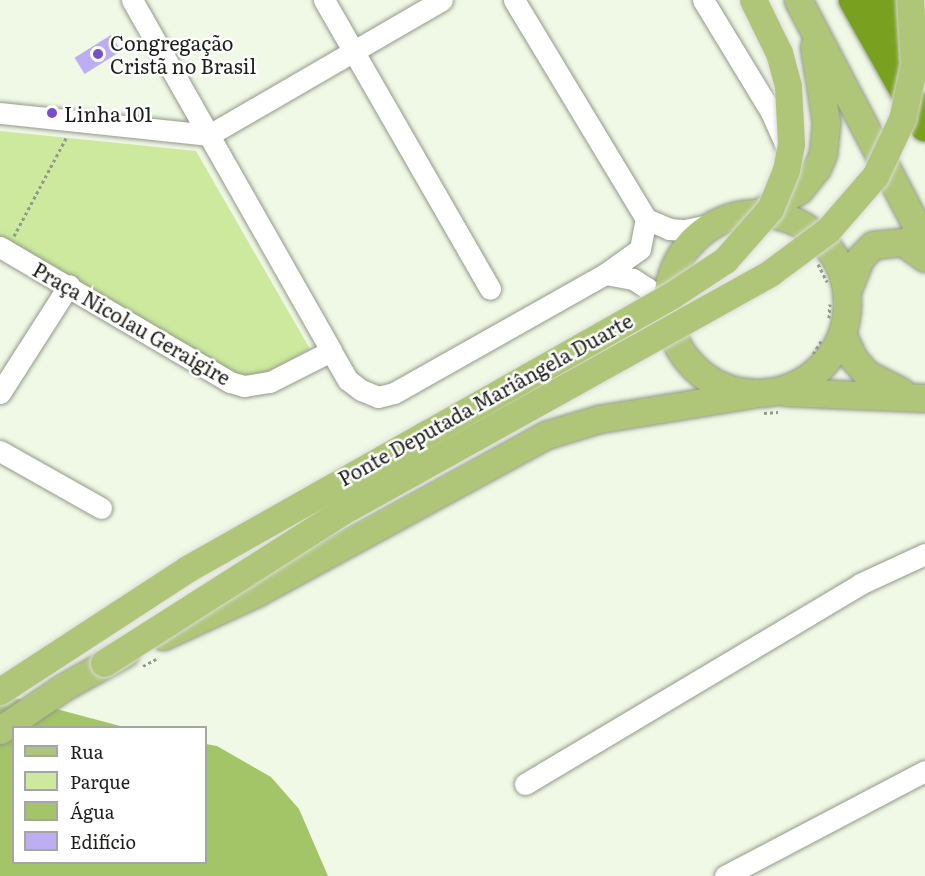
<!DOCTYPE html>
<html>
<head>
<meta charset="utf-8">
<style>
  body { margin:0 }
  #map { position:relative; width:925px; height:876px; overflow:hidden; background:#f0f8e6; font-family:Literata,serif }
  div>[style] { position:absolute }
  [style*='--x'] { left:calc(var(--x)*1px); top:calc(var(--y)*1px); width:calc(var(--w)*1px); rotate:calc(var(--a)*1deg) }
  .green>* { inset:0; background:#cce99d }
  .water>* { inset:0; background:#a3c568 }
  .building>* { inset:0; background:#bdadf3; transform-origin:0 0 }
  .path>* { height:3px; margin-top:-1.5px; transform-origin:0; background:repeating-linear-gradient(90deg,#93998c 0 3px,transparent 0 6px) }
  .roads { filter:drop-shadow(0 0 2px #929989) drop-shadow(0 0 2px #929989) }
  .minor>* { height:21px; margin:-10.5px; padding:0 10.5px; transform-origin:10.5px; border-radius:10.5px; background:#fff }
  .major>* { height:27px; margin:-13.5px; padding:0 13.5px; transform-origin:13.5px; border-radius:13.5px; background:#afc678 }
  .major>.ring { margin:-13.5px; padding:0; box-sizing:content-box; background:none; border:27px solid #afc678; border-radius:50% }
  .highway>* { height:30px; margin:-15px; padding:0 15px; transform-origin:15px; border-radius:15px; background:#79a01e }
  .bridges { filter:drop-shadow(0 0 2px #dbdbda) drop-shadow(0 0 2px #dbdbda) }
  .major-bridge>* { height:27px; margin:-13.5px; padding:0 13.5px; transform-origin:13.5px; border-radius:13.5px; background:#afc678 }
  .dots>* { width:16px; height:16px; translate:-50% -50%; box-sizing:border-box; border:3px solid #fff; border-radius:50% }
  span { translate:-50% -50%; white-space:nowrap; text-align:center; line-height:1.15; -webkit-text-stroke:5px #fff; paint-order:stroke }
  .poi-label { font-size:20px; color:#1d201a }
  .left { translate:0 -50%; text-align:left }
  .street-label { font-size:20px; color:#1d201a }
  .legend { position:absolute; left:12px; top:726px; width:195px; height:138px; box-sizing:border-box; background:#fff; border:2px solid #a5a6a3; margin:0; padding:8px 10px; list-style:none; font-size:18px; color:#1d201a }
  .legend li { display:flex; align-items:center; gap:12px; height:30px }
  .legend b { width:30px; border:2px solid #a5a6a3 }
</style>
</head>
<body>
<div id="map">
  <div class="green">
    <i style="clip-path:polygon(0 131px,196px 151px,310px 349px,251px 381px,217px 366px,0 242px)"></i>
  </div>
  <div class="water">
    <i style="clip-path:polygon(0 694px,124px 727px,14px 728px,14px 862px,206px 862px,206px 744px,217px 746px,271px 777px,299px 809px,328px 876px,0 876px)"></i>
  </div>
  <div class="building">
    <i style="left:111px;top:35px;width:19px;height:43px;rotate:58deg"></i>
  </div>
  <div class="path">
    <i style="--x:14;--y:236;--w:111;--a:-62"></i>
    <i style="--x:818;--y:264;--w:20;--a:63"></i>
    <i style="--x:829;--y:318;--w:14;--a:-86"></i>
    <i style="--x:821;--y:341;--w:17;--a:121"></i>
    <i style="--x:812;--y:356;--w:23;--a:40"></i>
    <i style="--x:764;--y:413;--w:14;--a:-4"></i>
    <i style="--x:143;--y:666;--w:17;--a:-28"></i>
  </div>
  <div class="roads">
    <div class="minor">
      <i style="--x:132;--y:0;--w:403;--a:60.4"></i>
      <i style="--x:331;--y:351;--w:34;--a:60"></i>
      <i style="--x:348;--y:380;--w:16;--a:38"></i>
      <i style="--x:361;--y:390;--w:18;--a:22"></i>
      <i style="--x:378;--y:397;--w:16;--a:-14"></i>
      <i style="--x:394;--y:393;--w:242;--a:-29.4"></i>
      <i style="--x:605;--y:274;--w:43;--a:-35.5"></i>
      <i style="--x:640;--y:249;--w:31;--a:-79"></i>
      <i style="--x:324;--y:0;--w:333;--a:60.1"></i>
      <i style="--x:514;--y:0;--w:256;--a:58.9"></i>
      <i style="--x:646;--y:219;--w:25;--a:23"></i>
      <i style="--x:669;--y:229;--w:16;--a:4"></i>
      <i style="--x:685;--y:230;--w:29;--a:-12"></i>
      <i style="--x:703;--y:0;--w:131;--a:58.7"></i>
      <i style="--x:771;--y:112;--w:39;--a:66"></i>
      <i style="--x:0;--y:113;--w:210;--a:6"></i>
      <i style="--x:209;--y:135;--w:269;--a:-30.1"></i>
      <i style="--x:0;--y:247;--w:267;--a:30.4"></i>
      <i style="--x:230;--y:382;--w:15;--a:16"></i>
      <i style="--x:244;--y:386;--w:26;--a:-9"></i>
      <i style="--x:270;--y:382;--w:68;--a:-26.9"></i>
      <i style="--x:605;--y:274;--w:28;--a:10"></i>
      <i style="--x:633;--y:279;--w:17;--a:33"></i>
      <i style="--x:647;--y:288;--w:29;--a:49"></i>
      <i style="--x:0;--y:393;--w:128;--a:-57.4"></i>
      <i style="--x:0;--y:451;--w:116;--a:29.4"></i>
      <i style="--x:525;--y:784;--w:390;--a:-30.8"></i>
      <i style="--x:860;--y:584;--w:72;--a:-24.8"></i>
      <i style="--x:725;--y:876;--w:226;--a:-27.7"></i>
    </div>
    <div class="major">
      <i style="--x:798;--y:0;--w:273;--a:62.3"></i>
      <i class="ring" style="left:667px;top:213px;width:153px;height:153px"></i>
      <i style="--x:758;--y:213;--w:47;--a:-29.3"></i>
      <i style="--x:799;--y:190;--w:28;--a:-51"></i>
      <i style="--x:817;--y:168;--w:16;--a:-68"></i>
      <i style="--x:823;--y:153;--w:31;--a:-84"></i>
      <i style="--x:826;--y:122;--w:76;--a:-99.1"></i>
      <i style="--x:847;--y:291;--w:35;--a:-68"></i>
      <i style="--x:860;--y:258;--w:18;--a:-45"></i>
      <i style="--x:873;--y:245;--w:30;--a:-6"></i>
      <i style="--x:903;--y:242;--w:27;--a:36"></i>
      <i style="--x:842;--y:334;--w:26;--a:65"></i>
      <i style="--x:853;--y:358;--w:21;--a:49"></i>
      <i style="--x:867;--y:374;--w:38;--a:27"></i>
      <i style="--x:786;--y:392;--w:139;--a:2.5"></i>
      <i style="--x:163;--y:636;--w:102;--a:-24.8"></i>
      <i style="--x:256;--y:593;--w:330;--a:-28.6"></i>
      <i style="--x:546;--y:435;--w:55;--a:-16.8"></i>
      <i style="--x:599;--y:419;--w:155;--a:-9.3"></i>
      <i style="--x:0;--y:730;--w:75;--a:-34.1"></i>
      <i style="--x:62;--y:688;--w:72;--a:-29.1"></i>
    </div>
    <div class="highway">
      <i style="--x:854;--y:0;--w:145;--a:60.6"></i>
      <i style="--x:882;--y:0;--w:73;--a:59.6"></i>
    </div>
  </div>
  <div class="bridges">
    <div class="major-bridge">
      <i style="--x:104;--y:663;--w:281;--a:-32.5"></i>
      <i style="--x:341;--y:512;--w:491;--a:-29.1"></i>
      <i style="--x:770;--y:273;--w:72;--a:-36.6"></i>
      <i style="--x:828;--y:230;--w:72;--a:-49"></i>
      <i style="--x:875;--y:176;--w:63;--a:-64.7"></i>
      <i style="--x:902;--y:119;--w:55;--a:-77.5"></i>
      <i style="--x:914;--y:65;--w:65;--a:-93.5"></i>
      <i style="--x:0;--y:691;--w:223;--a:-33.1"></i>
      <i style="--x:187;--y:569;--w:557;--a:-29.46"></i>
      <i style="--x:672;--y:295;--w:64;--a:-33.4"></i>
      <i style="--x:725;--y:260;--w:68;--a:-48.6"></i>
      <i style="--x:770;--y:209;--w:42;--a:-67.7"></i>
      <i style="--x:786;--y:170;--w:26;--a:-79"></i>
      <i style="--x:791;--y:144;--w:58;--a:-93"></i>
      <i style="--x:788;--y:86;--w:34;--a:-105"></i>
      <i style="--x:779;--y:53;--w:59;--a:-116.1"></i>
    </div>
  </div>
  <div class="dots">
    <i style="left:98px;top:54px;background:#774fc9"></i>
    <i style="left:52px;top:113px;background:#774fc9"></i>
  </div>
  <div class="poi-label">
    <span class="left" style="left:110px;top:54px">Congregação<br>Cristã no Brasil</span>
    <span class="left" style="left:64px;top:113px">Linha 101</span>
  </div>
  <div class="street-label">
    <span style="left:132px;top:323px;rotate:30deg">Praça Nicolau Geraigire</span>
    <span style="left:485px;top:399px;rotate:-29deg">Ponte Deputada Mariângela Duarte</span>
  </div>
  <ul class="legend">
  <li><b style="height:8px;background:#afc678"></b>Rua</li>
  <li><b style="height:16px;background:#cce99d"></b>Parque</li>
  <li><b style="height:16px;background:#a3c568"></b>Água</li>
  <li><b style="height:16px;background:#bdadf3"></b>Edifício</li>
  </ul>
</div>
</body>
</html>
